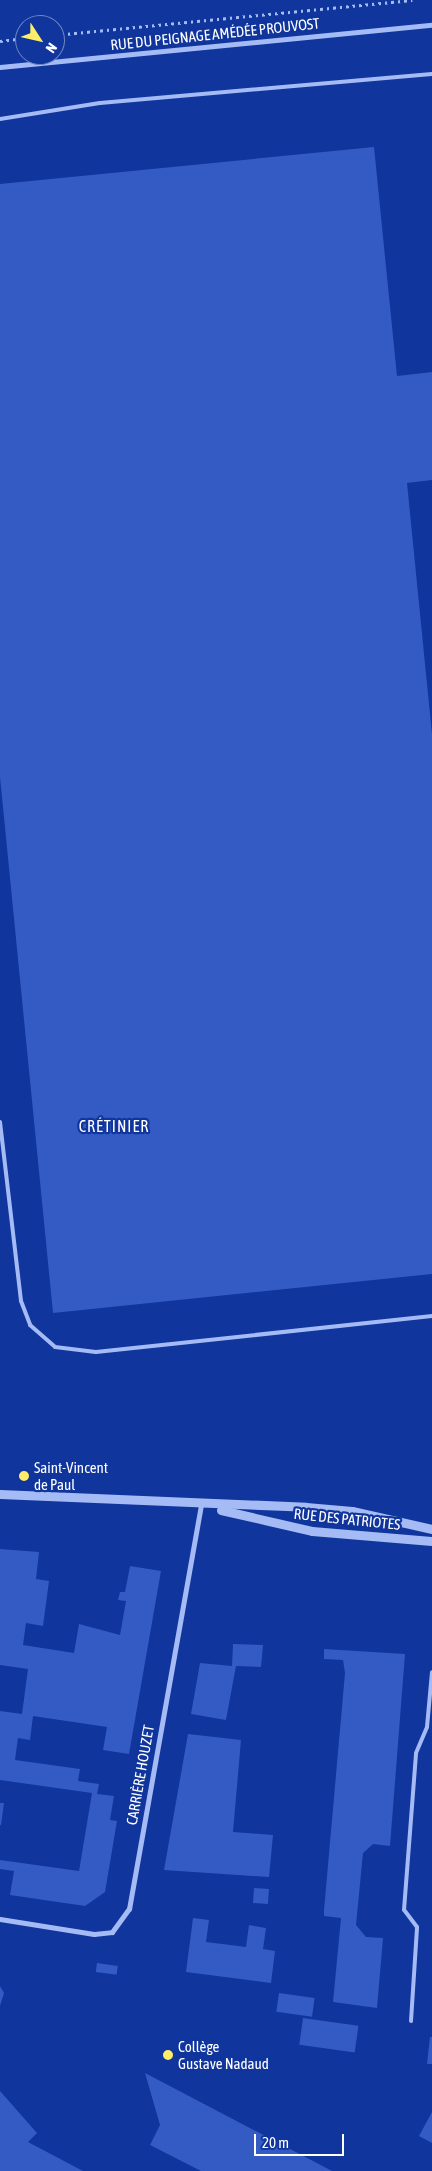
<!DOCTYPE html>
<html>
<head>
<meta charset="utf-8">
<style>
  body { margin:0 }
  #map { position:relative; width:432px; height:2171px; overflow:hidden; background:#10359c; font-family:"Asap Condensed",sans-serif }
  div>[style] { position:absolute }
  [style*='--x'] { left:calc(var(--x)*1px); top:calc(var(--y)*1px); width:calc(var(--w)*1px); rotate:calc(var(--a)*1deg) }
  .building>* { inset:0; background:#345bc3; transform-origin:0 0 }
  .path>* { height:3px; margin-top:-1.5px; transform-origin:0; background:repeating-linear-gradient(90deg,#a5bbf5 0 2.5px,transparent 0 6.5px) }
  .service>* { height:4px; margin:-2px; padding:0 2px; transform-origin:2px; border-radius:2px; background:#a5bbf5 }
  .minor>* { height:5px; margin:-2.5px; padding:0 2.5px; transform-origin:2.5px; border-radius:2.5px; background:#a5bbf5 }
  .tertiary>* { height:9px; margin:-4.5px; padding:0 4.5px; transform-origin:4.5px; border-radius:4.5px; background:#a5bbf5 }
  .dots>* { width:14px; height:14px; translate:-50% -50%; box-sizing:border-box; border:2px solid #10359c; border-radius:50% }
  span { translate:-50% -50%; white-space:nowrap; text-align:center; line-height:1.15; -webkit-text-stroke:4.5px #10359c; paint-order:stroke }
  .street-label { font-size:15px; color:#fff }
  .poi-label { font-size:15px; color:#fff }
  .left { translate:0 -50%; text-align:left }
  .neighbourhood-label { font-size:16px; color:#fff; letter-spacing:1px }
  .north { position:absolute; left:15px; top:15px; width:50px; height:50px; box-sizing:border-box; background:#10359c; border:1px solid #7086c4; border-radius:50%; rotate:125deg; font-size:14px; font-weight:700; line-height:20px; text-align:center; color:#fff }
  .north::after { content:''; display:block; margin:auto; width:18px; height:22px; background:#ffed69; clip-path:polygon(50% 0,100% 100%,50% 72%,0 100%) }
  .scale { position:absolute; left:254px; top:2134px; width:90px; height:22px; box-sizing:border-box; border:2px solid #fff; border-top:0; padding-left:6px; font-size:15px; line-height:18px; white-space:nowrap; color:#fff; -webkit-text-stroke:4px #10359c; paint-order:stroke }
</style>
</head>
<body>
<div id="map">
  <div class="building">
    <i style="clip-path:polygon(374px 147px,397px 376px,432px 372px,432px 480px,407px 483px,432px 734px,432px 1274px,53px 1313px,0 777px,0 184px)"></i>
    <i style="clip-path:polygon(0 1549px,39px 1552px,36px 1579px,49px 1581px,43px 1626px,26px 1623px,23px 1645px,74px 1653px,79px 1624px,120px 1635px,126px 1601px,118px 1600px,120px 1592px,125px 1592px,130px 1566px,161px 1571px,129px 1754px,103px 1750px,107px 1727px,33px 1716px,30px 1740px,18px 1738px,15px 1760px,80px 1769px,78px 1781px,99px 1784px,97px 1794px,114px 1796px,110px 1820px,117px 1821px,105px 1892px,85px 1906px,10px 1895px,14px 1871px,0 1869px,0 1860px,79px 1871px,92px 1793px,0 1780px,0 1711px,22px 1714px,28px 1669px,0 1665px)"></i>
    <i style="clip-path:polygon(233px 1644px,263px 1645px,261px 1667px,236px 1666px,226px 1720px,191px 1714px,200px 1663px,232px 1666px)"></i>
    <i style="clip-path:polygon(324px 1649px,405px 1654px,390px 1846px,373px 1844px,363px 1853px,356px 1925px,366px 1937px,383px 1938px,377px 2008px,333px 2002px,341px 1918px,324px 1916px,324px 1910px,345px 1673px,343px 1660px,324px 1659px)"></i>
    <i style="clip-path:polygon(188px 1734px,241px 1740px,233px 1832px,273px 1835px,269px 1877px,164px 1870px)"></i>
    <i style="clip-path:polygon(0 1803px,4px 1803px,1px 1825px,0 1825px)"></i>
    <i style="left:254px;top:1888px;width:15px;height:15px;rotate:4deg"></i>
    <i style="clip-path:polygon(193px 1918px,209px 1920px,206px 1942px,246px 1947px,249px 1925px,266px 1928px,263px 1949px,275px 1951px,271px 1983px,186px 1972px)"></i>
    <i style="left:97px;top:1963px;width:21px;height:9px;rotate:8deg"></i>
    <i style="clip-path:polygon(0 1986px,4px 1993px,0 2006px)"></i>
    <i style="left:279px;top:1993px;width:36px;height:19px;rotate:8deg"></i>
    <i style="left:303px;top:2018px;width:56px;height:27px;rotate:8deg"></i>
    <i style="clip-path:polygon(430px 2037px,432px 2037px,432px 2064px,427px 2064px)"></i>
    <i style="clip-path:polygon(145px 2073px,332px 2171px,201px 2171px,150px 2145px,160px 2125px)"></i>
    <i style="clip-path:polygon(0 2091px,37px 2133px,28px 2142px,83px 2171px,0 2171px)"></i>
    <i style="clip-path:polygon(432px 2112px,432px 2143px,419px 2136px)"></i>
  </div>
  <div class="path">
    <i style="--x:55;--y:35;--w:359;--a:-5.6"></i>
    <i style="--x:0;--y:41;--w:25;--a:-7"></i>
  </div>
  <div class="service">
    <i style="--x:0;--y:119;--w:101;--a:-9.1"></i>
    <i style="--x:100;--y:103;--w:333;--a:-5"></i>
    <i style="--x:0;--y:1122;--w:180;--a:83.3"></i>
    <i style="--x:21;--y:1301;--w:26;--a:69"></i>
    <i style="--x:30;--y:1325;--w:33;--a:41"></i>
    <i style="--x:55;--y:1347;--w:41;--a:7"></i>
    <i style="--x:96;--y:1352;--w:338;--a:-6.1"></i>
    <i style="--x:411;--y:2021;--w:94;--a:-86.3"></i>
    <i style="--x:417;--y:1927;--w:21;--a:-127"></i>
    <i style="--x:404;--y:1910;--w:157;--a:-85.6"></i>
    <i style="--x:416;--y:1753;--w:28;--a:-67"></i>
    <i style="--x:427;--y:1727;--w:55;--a:-84.8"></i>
  </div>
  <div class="minor">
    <i style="--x:0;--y:67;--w:434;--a:-5.6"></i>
    <i style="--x:0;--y:1919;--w:95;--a:9.1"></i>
    <i style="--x:94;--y:1934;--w:18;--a:-6"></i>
    <i style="--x:112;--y:1932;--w:29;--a:-54"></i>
    <i style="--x:129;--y:1909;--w:409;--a:-79.9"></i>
  </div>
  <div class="tertiary">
    <i style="--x:0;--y:1494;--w:306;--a:2.4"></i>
    <i style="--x:306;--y:1507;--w:46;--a:5"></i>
    <i style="--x:352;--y:1511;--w:82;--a:12.7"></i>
    <i style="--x:221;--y:1510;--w:93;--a:13"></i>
    <i style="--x:312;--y:1531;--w:120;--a:4.8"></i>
  </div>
  <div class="dots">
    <i style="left:24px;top:1476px;background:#ffed69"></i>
    <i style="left:168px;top:2055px;background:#ffed69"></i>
  </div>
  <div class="street-label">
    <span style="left:215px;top:34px;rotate:-6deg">RUE DU PEIGNAGE AMÉDÉE PROUVOST</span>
    <span style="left:347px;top:1519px;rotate:6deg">RUE DES PATRIOTES</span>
    <span style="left:140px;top:1775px;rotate:-80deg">CARRIÈRE HOUZET</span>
  </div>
  <div class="poi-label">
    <span class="left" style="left:34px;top:1476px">Saint-Vincent<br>de Paul</span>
    <span class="left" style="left:178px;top:2055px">Collège<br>Gustave Nadaud</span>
  </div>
  <div class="neighbourhood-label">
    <span style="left:114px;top:1126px">CRÉTINIER</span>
  </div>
  <div class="north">N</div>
  <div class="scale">20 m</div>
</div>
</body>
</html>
